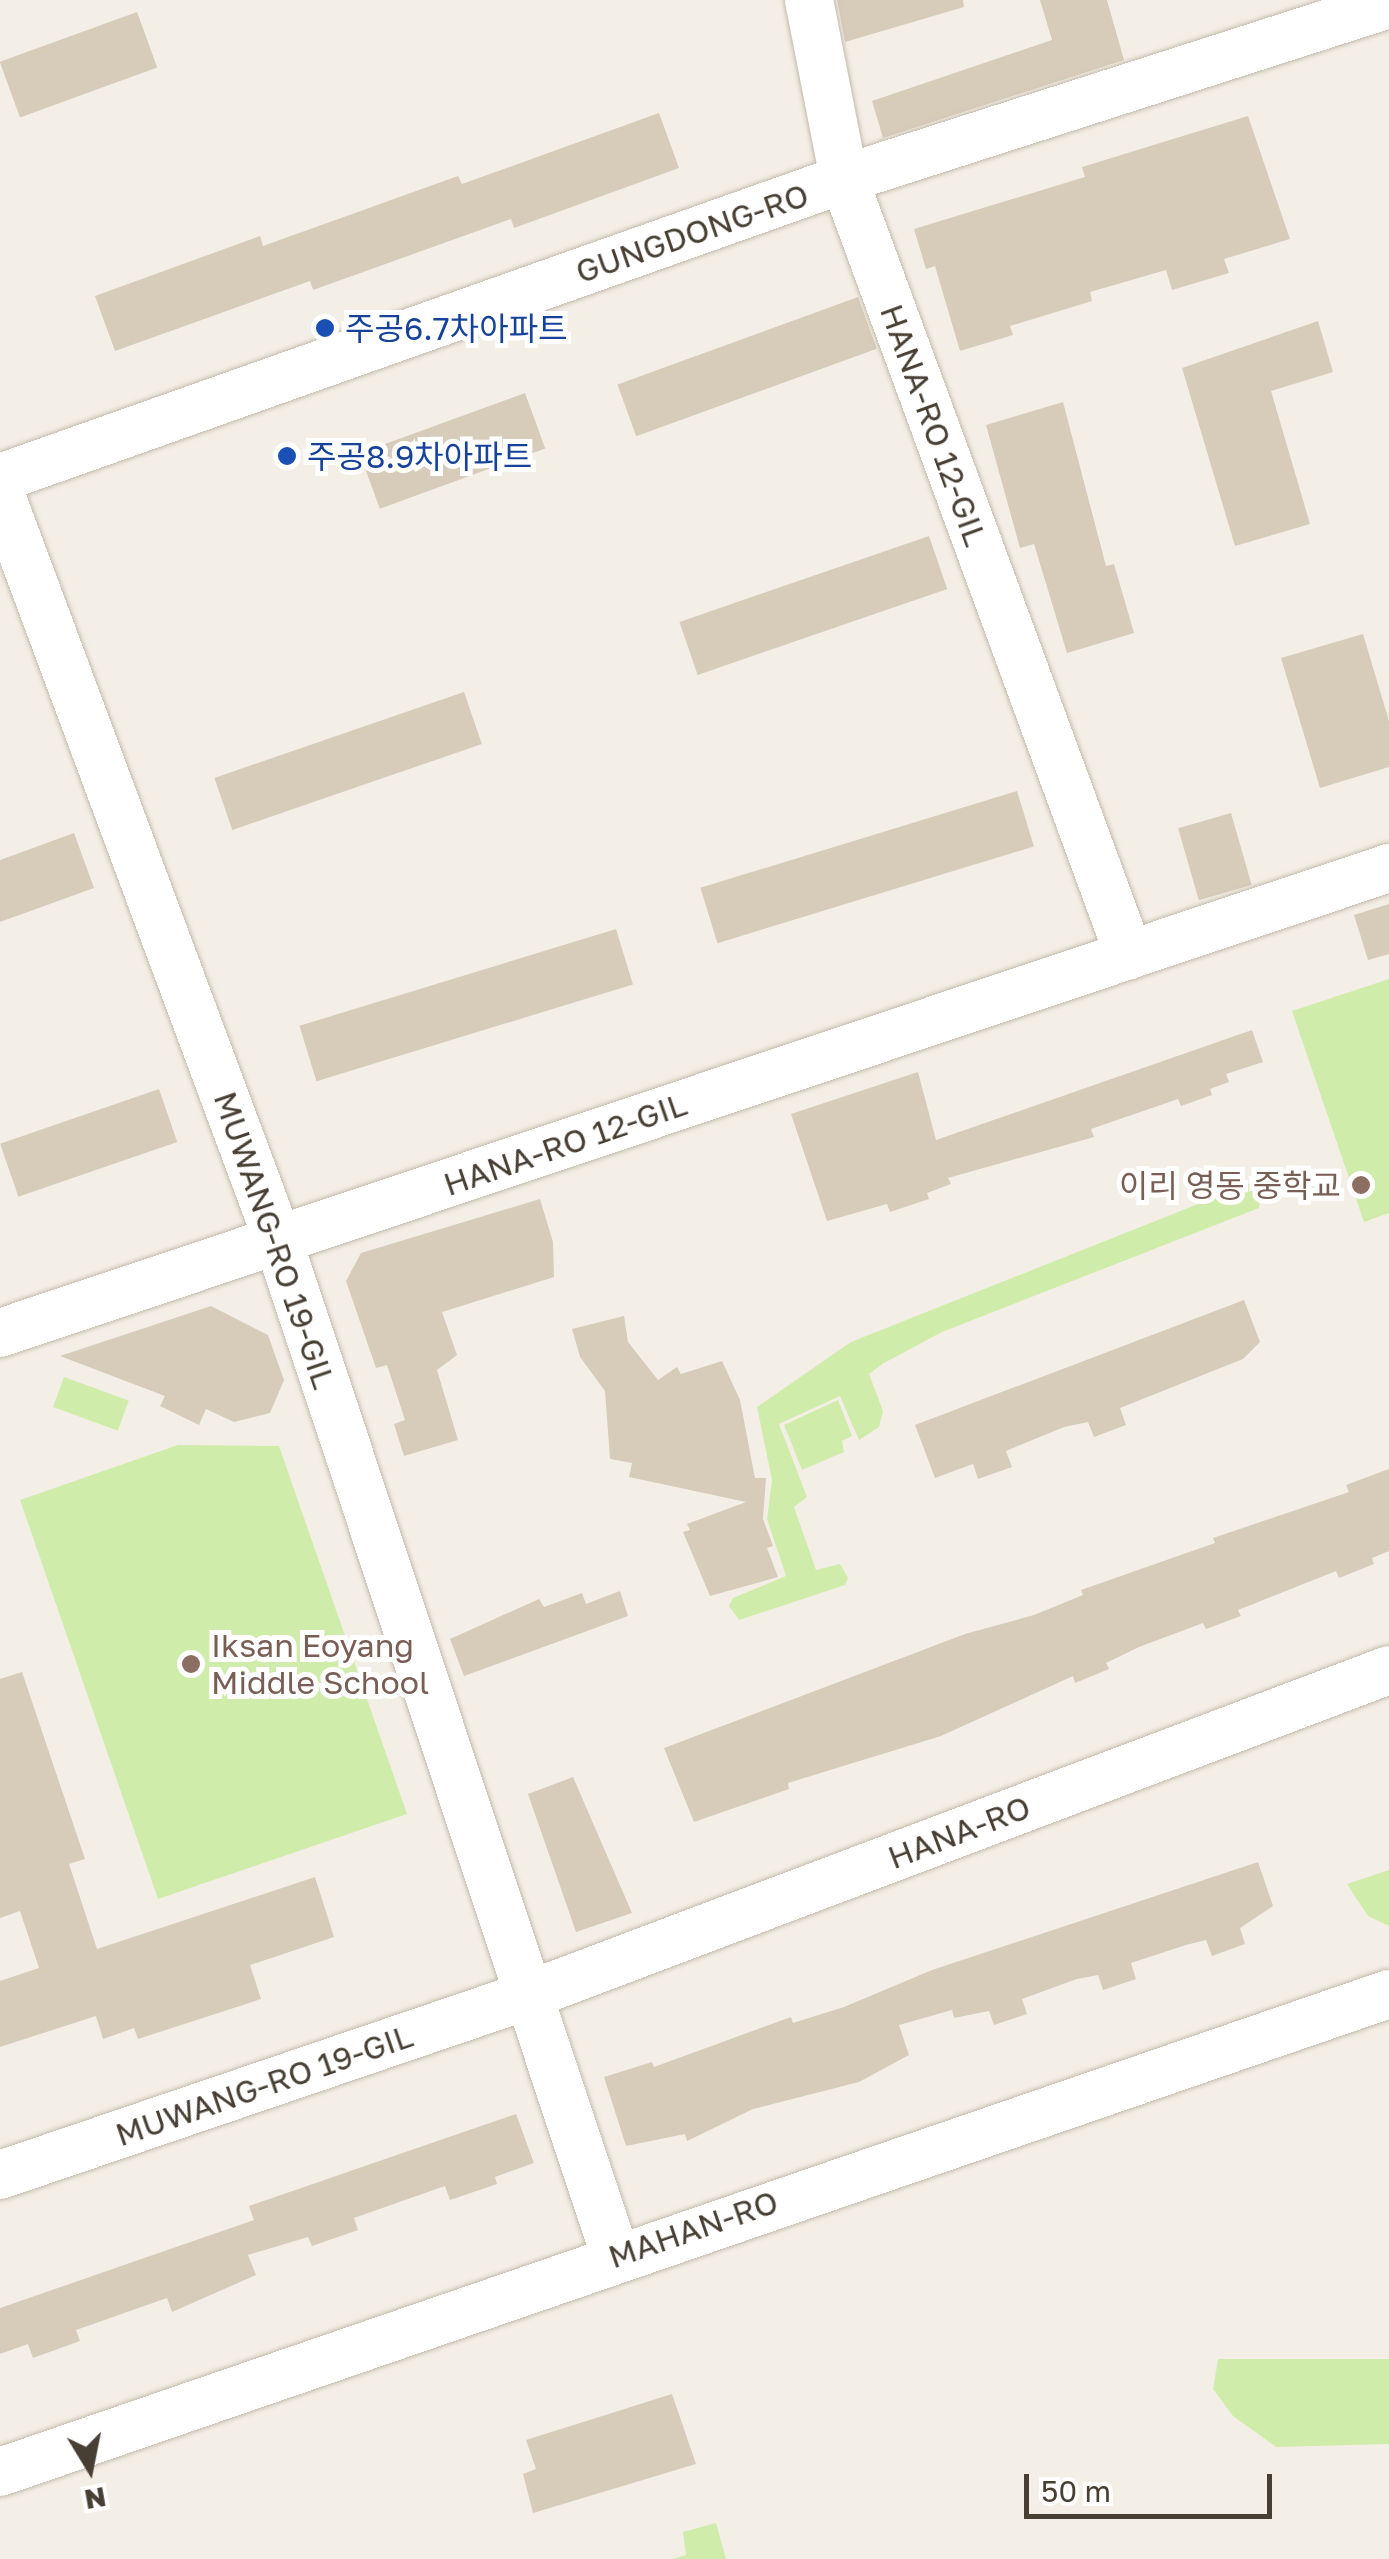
<!DOCTYPE html>
<html>
<head>
<meta charset="utf-8">
<style>
  body { margin:0 }
  #map { position:relative; width:1389px; height:2559px; overflow:hidden; background:#f4efe6; font-family:"Golos Text","Noto Sans KR",sans-serif }
  div>[style] { position:absolute }
  [style*='--x'] { left:calc(var(--x)*1px); top:calc(var(--y)*1px); width:calc(var(--w)*1px); rotate:calc(var(--a)*1deg) }
  .green>* { inset:0; background:#d0ecab; transform-origin:0 0 }
  .building>* { inset:0; background:#d7cbba; transform-origin:0 0 }
  .roads { filter:drop-shadow(0 0 2px #c3baaa) drop-shadow(0 0 2px #c3baaa) }
  .minor>* { height:48px; margin:-24px; padding:0 24px; transform-origin:24px; border-radius:24px; background:#fff }
  .dots>* { width:28px; height:28px; translate:-50% -50%; box-sizing:border-box; border:5px solid #fff; border-radius:50% }
  span { translate:-50% -50%; white-space:nowrap; text-align:center; line-height:1.15; -webkit-text-stroke:10px #fff; paint-order:stroke }
  .street-label { font-size:32px; color:#473f34 }
  .transit-label { font-size:32px; color:#164399 }
  .left { translate:0 -50%; text-align:left }
  .education-label { font-size:32px; color:#785e54 }
  .right { translate:-100% -50%; text-align:right }
  .north { position:absolute; left:40px; top:2419px; width:100px; height:100px; -webkit-text-stroke:8px #fff; paint-order:stroke; rotate:170deg; font-size:28px; font-weight:700; line-height:40px; text-align:center; color:#473f34 }
  .north::after { content:''; display:block; margin:auto; width:35px; height:45px; background:#473f34; clip-path:polygon(50% 0,100% 100%,50% 72%,0 100%) }
  .scale { position:absolute; left:1024px; top:2474px; width:248px; height:45px; box-sizing:border-box; border:5px solid #473f34; border-top:0; padding-left:12px; font-size:30px; line-height:35px; white-space:nowrap; color:#473f34; -webkit-text-stroke:8px #fff; paint-order:stroke }
</style>
</head>
<body>
<div id="map">
  <div class="green">
    <i style="clip-path:polygon(1389px 979px,1389px 1213px,1364px 1222px,1292px 1011px)"></i>
    <i style="clip-path:polygon(1251px 1183px,1261px 1192px,1259px 1208px,942px 1332px,884px 1363px,869px 1374px,883px 1411px,879px 1427px,859px 1440px,840px 1396px,779px 1424px,807px 1497px,794px 1507px,816px 1570px,840px 1564px,848px 1578px,845px 1585px,739px 1620px,729px 1606px,733px 1598px,786px 1576px,767px 1519px,772px 1480px,757px 1407px,851px 1342px)"></i>
    <i style="left:64px;top:1377px;width:69px;height:32px;rotate:20deg"></i>
    <i style="clip-path:polygon(838px 1400px,852px 1436px,842px 1441px,844px 1452px,802px 1470px,784px 1425px)"></i>
    <i style="clip-path:polygon(178px 1445px,279px 1446px,407px 1814px,158px 1899px,20px 1500px)"></i>
    <i style="clip-path:polygon(1389px 1870px,1389px 1926px,1368px 1916px,1347px 1884px)"></i>
    <i style="clip-path:polygon(1218px 2359px,1389px 2359px,1389px 2444px,1276px 2447px,1233px 2416px,1213px 2389px)"></i>
    <i style="clip-path:polygon(716px 2523px,726px 2559px,673px 2559px,686px 2555px,683px 2532px)"></i>
  </div>
  <div class="building">
    <i style="clip-path:polygon(837px 0,963px 0,964px 7px,845px 42px)"></i>
    <i style="clip-path:polygon(1040px 0,1107px 0,1124px 60px,883px 138px,872px 101px,1052px 40px)"></i>
    <i style="left:137px;top:12px;width:59px;height:146px;rotate:70deg"></i>
    <i style="clip-path:polygon(659px 113px,679px 168px,514px 228px,511px 219px,313px 290px,310px 281px,115px 351px,95px 296px,260px 236px,263px 246px,458px 176px,462px 184px)"></i>
    <i style="clip-path:polygon(1248px 116px,1290px 239px,1224px 259px,1229px 273px,1172px 290px,1166px 270px,1090px 292px,1092px 301px,1010px 326px,1013px 335px,960px 351px,935px 266px,926px 269px,914px 229px,1085px 177px,1082px 167px)"></i>
    <i style="left:858px;top:297px;width:55px;height:256px;rotate:70deg"></i>
    <i style="clip-path:polygon(1318px 321px,1333px 372px,1271px 391px,1310px 524px,1235px 546px,1182px 368px)"></i>
    <i style="left:525px;top:393px;width:59px;height:176px;rotate:70deg"></i>
    <i style="clip-path:polygon(1063px 402px,1106px 566px,1114px 564px,1134px 633px,1067px 653px,1034px 544px,1020px 548px,986px 425px)"></i>
    <i style="left:929px;top:536px;width:56px;height:264px;rotate:71deg"></i>
    <i style="clip-path:polygon(1363px 634px,1389px 721px,1389px 767px,1320px 788px,1281px 658px)"></i>
    <i style="left:464px;top:692px;width:55px;height:264px;rotate:71deg"></i>
    <i style="left:1017px;top:791px;width:58px;height:331px;rotate:73deg"></i>
    <i style="left:1231px;top:813px;width:75px;height:55px;rotate:74deg"></i>
    <i style="clip-path:polygon(74px 833px,94px 888px,0 922px,0 860px)"></i>
    <i style="clip-path:polygon(1389px 904px,1389px 954px,1368px 960px,1354px 915px)"></i>
    <i style="left:616px;top:929px;width:58px;height:331px;rotate:73deg"></i>
    <i style="clip-path:polygon(1252px 1030px,1263px 1062px,1226px 1074px,1229px 1082px,1210px 1089px,1212px 1095px,1181px 1106px,1178px 1099px,1091px 1129px,1094px 1137px,948px 1178px,951px 1184px,927px 1193px,929px 1199px,890px 1212px,887px 1204px,827px 1221px,791px 1114px,918px 1072px,936px 1140px)"></i>
    <i style="left:159px;top:1089px;width:56px;height:168px;rotate:71deg"></i>
    <i style="clip-path:polygon(540px 1199px,553px 1242px,554px 1277px,442px 1312px,457px 1355px,437px 1370px,458px 1440px,404px 1456px,394px 1424px,405px 1420px,387px 1365px,376px 1368px,346px 1281px,361px 1253px)"></i>
    <i style="clip-path:polygon(1244px 1300px,1260px 1342px,1243px 1359px,1120px 1408px,1126px 1425px,1094px 1437px,1088px 1422px,1064px 1427px,1006px 1451px,1012px 1467px,978px 1479px,973px 1464px,935px 1478px,915px 1425px)"></i>
    <i style="clip-path:polygon(211px 1306px,268px 1335px,284px 1380px,270px 1413px,234px 1422px,206px 1409px,199px 1425px,160px 1406px,165px 1396px,60px 1356px)"></i>
    <i style="clip-path:polygon(624px 1316px,628px 1342px,658px 1380px,677px 1367px,681px 1374px,722px 1361px,740px 1400px,755px 1478px,766px 1478px,763px 1519px,773px 1546px,767px 1548px,778px 1577px,710px 1596px,683px 1532px,690px 1530px,687px 1524px,746px 1502px,629px 1477px,632px 1463px,610px 1459px,605px 1391px,580px 1357px,572px 1329px)"></i>
    <i style="clip-path:polygon(1389px 1469px,1389px 1551px,1372px 1558px,1374px 1564px,1339px 1578px,1336px 1571px,1238px 1610px,1241px 1616px,1206px 1629px,1203px 1623px,1139px 1647px,1106px 1663px,1109px 1669px,1075px 1683px,1073px 1676px,941px 1736px,788px 1783px,789px 1789px,694px 1822px,664px 1748px,965px 1634px,1034px 1615px,1083px 1595px,1081px 1590px,1215px 1543px,1213px 1538px,1349px 1492px,1346px 1485px)"></i>
    <i style="clip-path:polygon(620px 1591px,628px 1616px,464px 1676px,450px 1639px,539px 1599px,544px 1607px,582px 1593px,586px 1604px)"></i>
    <i style="clip-path:polygon(22px 1672px,85px 1859px,69px 1864px,97px 1949px,315px 1877px,334px 1937px,250px 1965px,261px 1999px,138px 2039px,134px 2028px,103px 2039px,96px 2016px,0 2047px,0 1981px,39px 1968px,20px 1911px,0 1918px,0 1679px)"></i>
    <i style="clip-path:polygon(573px 1777px,632px 1913px,576px 1932px,528px 1794px)"></i>
    <i style="clip-path:polygon(1258px 1862px,1273px 1906px,1240px 1928px,1245px 1944px,1212px 1956px,1206px 1940px,1186px 1945px,1131px 1963px,1136px 1979px,1103px 1990px,1098px 1975px,1077px 1979px,1022px 1999px,1027px 2014px,994px 2025px,989px 2011px,954px 2018px,952px 2010px,899px 2025px,909px 2055px,859px 2082px,753px 2109px,687px 2141px,685px 2134px,626px 2146px,604px 2077px,652px 2062px,654px 2067px,791px 2017px,793px 2023px,844px 2007px,932px 1970px)"></i>
    <i style="clip-path:polygon(516px 2114px,534px 2163px,495px 2177px,497px 2184px,450px 2200px,445px 2186px,354px 2218px,358px 2230px,312px 2246px,308px 2237px,248px 2255px,256px 2275px,172px 2312px,167px 2298px,76px 2330px,80px 2341px,33px 2358px,28px 2344px,0 2354px,0 2308px,254px 2220px,249px 2206px)"></i>
    <i style="clip-path:polygon(672px 2394px,696px 2464px,533px 2513px,523px 2474px,536px 2469px,526px 2440px)"></i>
  </div>
  <div class="roads">
    <div class="minor">
      <i style="--x:809;--y:0;--w:182;--a:78.9"></i>
      <i style="--x:844;--y:179;--w:827;--a:69.83"></i>
      <i style="--x:0;--y:478;--w:895;--a:-19.51"></i>
      <i style="--x:844;--y:179;--w:572;--a:-17.8"></i>
      <i style="--x:0;--y:493;--w:797;--a:69.59"></i>
      <i style="--x:278;--y:1240;--w:1069;--a:71.63"></i>
      <i style="--x:0;--y:1333;--w:1465;--a:-18.51"></i>
      <i style="--x:0;--y:2175;--w:559;--a:-18.79"></i>
      <i style="--x:529;--y:1995;--w:919;--a:-20.7"></i>
      <i style="--x:0;--y:2472;--w:1469;--a:-18.99"></i>
    </div>
  </div>
  <div class="dots">
    <i style="left:325px;top:328px;background:#1a4fb4"></i>
    <i style="left:287px;top:456px;background:#1a4fb4"></i>
    <i style="left:1361px;top:1185px;background:#8d6e63"></i>
    <i style="left:191px;top:1664px;background:#8d6e63"></i>
  </div>
  <div class="street-label">
    <span style="left:692px;top:233px;rotate:-19deg">GUNGDONG-RO</span>
    <span style="left:934px;top:425px;rotate:70deg">HANA-RO 12-GIL</span>
    <span style="left:565px;top:1144px;rotate:-19deg">HANA-RO 12-GIL</span>
    <span style="left:275px;top:1240px;rotate:71deg">MUWANG-RO 19-GIL</span>
    <span style="left:959px;top:1832px;rotate:-21deg">HANA-RO</span>
    <span style="left:264px;top:2085px;rotate:-19deg">MUWANG-RO 19-GIL</span>
    <span style="left:693px;top:2229px;rotate:-19deg">MAHAN-RO</span>
  </div>
  <div class="transit-label">
    <span class="left" style="left:345px;top:328px">주공6.7차아파트</span>
    <span class="left" style="left:307px;top:456px">주공8.9차아파트</span>
  </div>
  <div class="education-label">
    <span class="right" style="left:1341px;top:1185px">이리 영동 중학교</span>
    <span class="left" style="left:211px;top:1664px">Iksan Eoyang<br>Middle School</span>
  </div>
  <div class="north">N</div>
  <div class="scale">50 m</div>
</div>
</body>
</html>
